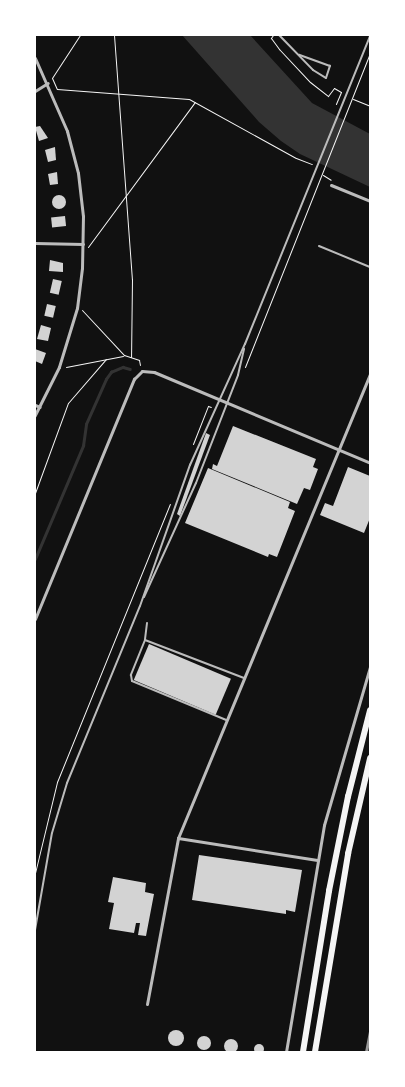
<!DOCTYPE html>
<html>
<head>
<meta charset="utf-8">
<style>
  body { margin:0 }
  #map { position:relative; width:405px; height:1087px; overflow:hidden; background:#111; font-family:"Nunito Sans",sans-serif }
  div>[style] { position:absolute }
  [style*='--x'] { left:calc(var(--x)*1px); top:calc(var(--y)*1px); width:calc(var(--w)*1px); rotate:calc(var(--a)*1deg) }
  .water>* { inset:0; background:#333 }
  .stream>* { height:2.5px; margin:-1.25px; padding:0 1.25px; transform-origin:1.25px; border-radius:1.25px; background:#333 }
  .building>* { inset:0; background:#d3d3d3; transform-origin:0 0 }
  .round { border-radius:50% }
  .path>* { height:1px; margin:-0.5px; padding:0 0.5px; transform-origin:0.5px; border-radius:0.5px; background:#f5f5f5 }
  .service>* { height:2px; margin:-1px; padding:0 1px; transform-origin:1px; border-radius:1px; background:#bcbcbc }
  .minor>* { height:3px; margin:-1.5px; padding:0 1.5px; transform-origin:1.5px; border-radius:1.5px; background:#bcbcbc }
  .primary>* { height:5.5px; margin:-2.75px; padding:0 2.75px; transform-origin:2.75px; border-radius:2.75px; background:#f5f5f5 }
  .rail>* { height:2.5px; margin:-1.25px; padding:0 1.25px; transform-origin:1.25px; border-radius:1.25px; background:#9a9a9a }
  span { translate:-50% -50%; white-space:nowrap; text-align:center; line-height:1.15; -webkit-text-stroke:4.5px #fff; paint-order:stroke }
  .frame { position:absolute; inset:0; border:36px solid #fff; pointer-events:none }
</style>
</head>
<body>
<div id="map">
  <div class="water">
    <i style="clip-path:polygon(182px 35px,250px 35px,312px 103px,370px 134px,370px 187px,300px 154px,281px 141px,259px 122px)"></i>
  </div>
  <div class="stream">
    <i style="--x:35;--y:559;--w:123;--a:-67"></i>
    <i style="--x:83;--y:446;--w:22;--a:-82"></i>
    <i style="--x:86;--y:424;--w:49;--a:-66"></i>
    <i style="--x:106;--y:379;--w:9;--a:-54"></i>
    <i style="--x:111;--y:372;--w:13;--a:-23"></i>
    <i style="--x:123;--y:367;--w:7;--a:16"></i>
  </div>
  <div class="building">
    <i style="clip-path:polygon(40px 126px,48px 138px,39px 141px,35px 127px)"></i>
    <i style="clip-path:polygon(55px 147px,56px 160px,48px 162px,45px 150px)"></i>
    <i style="clip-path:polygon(57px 172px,58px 184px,50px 185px,48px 174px)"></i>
    <i class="round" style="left:52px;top:195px;width:14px;height:14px"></i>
    <i style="left:65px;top:216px;width:10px;height:14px;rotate:84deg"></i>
    <i style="clip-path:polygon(50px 260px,63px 263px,63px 272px,49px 271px)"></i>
    <i style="left:53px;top:279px;width:9px;height:14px;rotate:13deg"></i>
    <i style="left:47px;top:304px;width:9px;height:12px;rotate:13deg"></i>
    <i style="clip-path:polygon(41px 325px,51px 328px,48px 341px,37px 339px)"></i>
    <i style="clip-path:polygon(35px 349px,46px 353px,42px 364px,35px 361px)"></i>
    <i style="clip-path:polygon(233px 426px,316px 459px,313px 467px,318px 469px,310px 490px,304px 488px,297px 504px,212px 469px,213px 464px,217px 466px)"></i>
    <i style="clip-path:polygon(206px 433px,210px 435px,180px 516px,177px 514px)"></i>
    <i style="clip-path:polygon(348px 467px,370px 476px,370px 518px,364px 533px,320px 515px,325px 503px,333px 506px)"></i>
    <i style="clip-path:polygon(208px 468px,290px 502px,288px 508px,295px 511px,277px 557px,269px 554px,268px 557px,185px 523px)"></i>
    <i style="left:149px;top:644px;width:89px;height:39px;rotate:23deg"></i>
    <i style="clip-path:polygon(199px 855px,302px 870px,295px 912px,286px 910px,286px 914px,192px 900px)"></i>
    <i style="clip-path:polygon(113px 877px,146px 883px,145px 892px,154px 894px,146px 936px,138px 935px,140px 923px,136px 923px,134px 933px,109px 929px,114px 903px,108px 902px)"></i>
    <i class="round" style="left:168px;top:1030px;width:16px;height:16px"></i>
    <i class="round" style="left:197px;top:1036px;width:14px;height:14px"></i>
    <i class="round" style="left:224px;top:1039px;width:14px;height:14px"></i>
    <i class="round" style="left:254px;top:1044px;width:10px;height:10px"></i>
  </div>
  <div class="path">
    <i style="--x:80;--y:35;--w:51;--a:123.1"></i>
    <i style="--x:52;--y:78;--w:12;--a:66"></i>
    <i style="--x:57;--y:89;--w:132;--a:4.3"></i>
    <i style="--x:189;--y:99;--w:122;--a:28.9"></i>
    <i style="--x:296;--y:158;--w:17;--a:21"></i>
    <i style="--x:114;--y:35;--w:245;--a:85.8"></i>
    <i style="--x:132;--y:279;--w:78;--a:90.7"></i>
    <i style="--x:273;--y:35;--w:4;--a:124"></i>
    <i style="--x:271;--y:38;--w:14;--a:54"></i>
    <i style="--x:279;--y:49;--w:45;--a:46.8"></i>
    <i style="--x:310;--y:82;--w:23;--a:38"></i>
    <i style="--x:328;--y:96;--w:10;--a:-53"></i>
    <i style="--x:334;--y:88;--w:8;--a:30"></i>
    <i style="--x:341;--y:92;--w:13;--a:113"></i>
    <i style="--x:353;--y:99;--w:18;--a:22"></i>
    <i style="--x:323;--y:175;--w:9;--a:32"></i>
    <i style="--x:88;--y:247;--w:180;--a:-53.6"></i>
    <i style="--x:82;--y:310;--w:62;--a:47"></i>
    <i style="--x:124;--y:355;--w:16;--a:18"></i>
    <i style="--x:139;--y:360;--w:5;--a:79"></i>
    <i style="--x:66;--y:367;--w:58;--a:-10.9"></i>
    <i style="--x:245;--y:367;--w:338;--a:-68.3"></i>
    <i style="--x:193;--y:444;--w:41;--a:-68.5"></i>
    <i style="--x:208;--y:406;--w:3;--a:18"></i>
    <i style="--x:35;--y:493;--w:96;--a:-69.9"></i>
    <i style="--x:68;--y:403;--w:58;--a:-49.2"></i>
    <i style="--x:35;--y:873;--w:94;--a:-76.4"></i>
    <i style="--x:57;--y:782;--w:300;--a:-67.9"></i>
  </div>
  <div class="service">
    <i style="--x:279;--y:35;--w:49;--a:45.8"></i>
    <i style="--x:313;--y:70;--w:15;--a:32"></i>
    <i style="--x:326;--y:78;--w:13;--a:-72"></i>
    <i style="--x:330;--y:66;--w:33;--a:-160"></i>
    <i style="--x:319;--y:246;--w:55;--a:22.4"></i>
    <i style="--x:144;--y:597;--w:125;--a:-65.5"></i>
    <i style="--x:196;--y:483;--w:116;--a:-68.7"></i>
    <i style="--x:238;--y:375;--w:27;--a:-77"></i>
    <i style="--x:147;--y:623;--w:17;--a:97"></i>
    <i style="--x:145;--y:640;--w:106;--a:21"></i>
    <i style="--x:145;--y:640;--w:38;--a:112"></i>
    <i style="--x:131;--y:675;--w:6;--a:81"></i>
    <i style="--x:132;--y:681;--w:102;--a:22.5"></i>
    <i style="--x:35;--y:930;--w:98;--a:-80.1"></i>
    <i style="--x:52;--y:833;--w:52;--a:-73.3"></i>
    <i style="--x:67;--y:783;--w:191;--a:-67.6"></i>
    <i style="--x:140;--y:606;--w:150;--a:-70.5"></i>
    <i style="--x:190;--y:465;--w:133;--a:-65.6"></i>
    <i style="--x:245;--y:344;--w:332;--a:-67.9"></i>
  </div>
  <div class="minor">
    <i style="--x:35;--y:58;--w:80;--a:66.3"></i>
    <i style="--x:67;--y:131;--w:43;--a:75.3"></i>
    <i style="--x:78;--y:173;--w:43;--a:83.4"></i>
    <i style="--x:83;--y:216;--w:52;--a:91.1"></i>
    <i style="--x:82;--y:268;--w:40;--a:97.1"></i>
    <i style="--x:77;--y:308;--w:62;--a:107"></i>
    <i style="--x:59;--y:367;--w:54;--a:116.6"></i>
    <i style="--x:35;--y:91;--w:15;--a:-32"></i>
    <i style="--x:331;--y:185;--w:42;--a:22.3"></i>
    <i style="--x:35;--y:243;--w:48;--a:1.2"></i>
    <i style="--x:35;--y:405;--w:5;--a:22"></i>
    <i style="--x:35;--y:619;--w:260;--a:-67.6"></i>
    <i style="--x:134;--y:379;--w:11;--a:-45"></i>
    <i style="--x:142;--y:371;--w:12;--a:5"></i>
    <i style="--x:154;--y:372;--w:234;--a:22.8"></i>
    <i style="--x:178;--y:838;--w:141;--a:9"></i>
    <i style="--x:147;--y:1004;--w:169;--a:-79.4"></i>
    <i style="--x:178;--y:838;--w:502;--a:-67.52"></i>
    <i style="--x:286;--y:1052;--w:230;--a:-80.5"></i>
    <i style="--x:324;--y:825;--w:165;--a:-73.8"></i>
  </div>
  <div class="primary">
    <i style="--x:303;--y:1052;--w:163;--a:-80.8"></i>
    <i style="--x:329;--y:891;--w:96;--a:-78.6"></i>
    <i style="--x:348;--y:797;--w:89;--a:-75.7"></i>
    <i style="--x:315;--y:1052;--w:201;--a:-80.5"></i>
    <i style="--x:348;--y:854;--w:98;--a:-77"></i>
  </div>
  <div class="rail">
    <i style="--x:366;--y:1052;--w:20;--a:-79"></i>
  </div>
  <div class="frame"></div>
</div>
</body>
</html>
